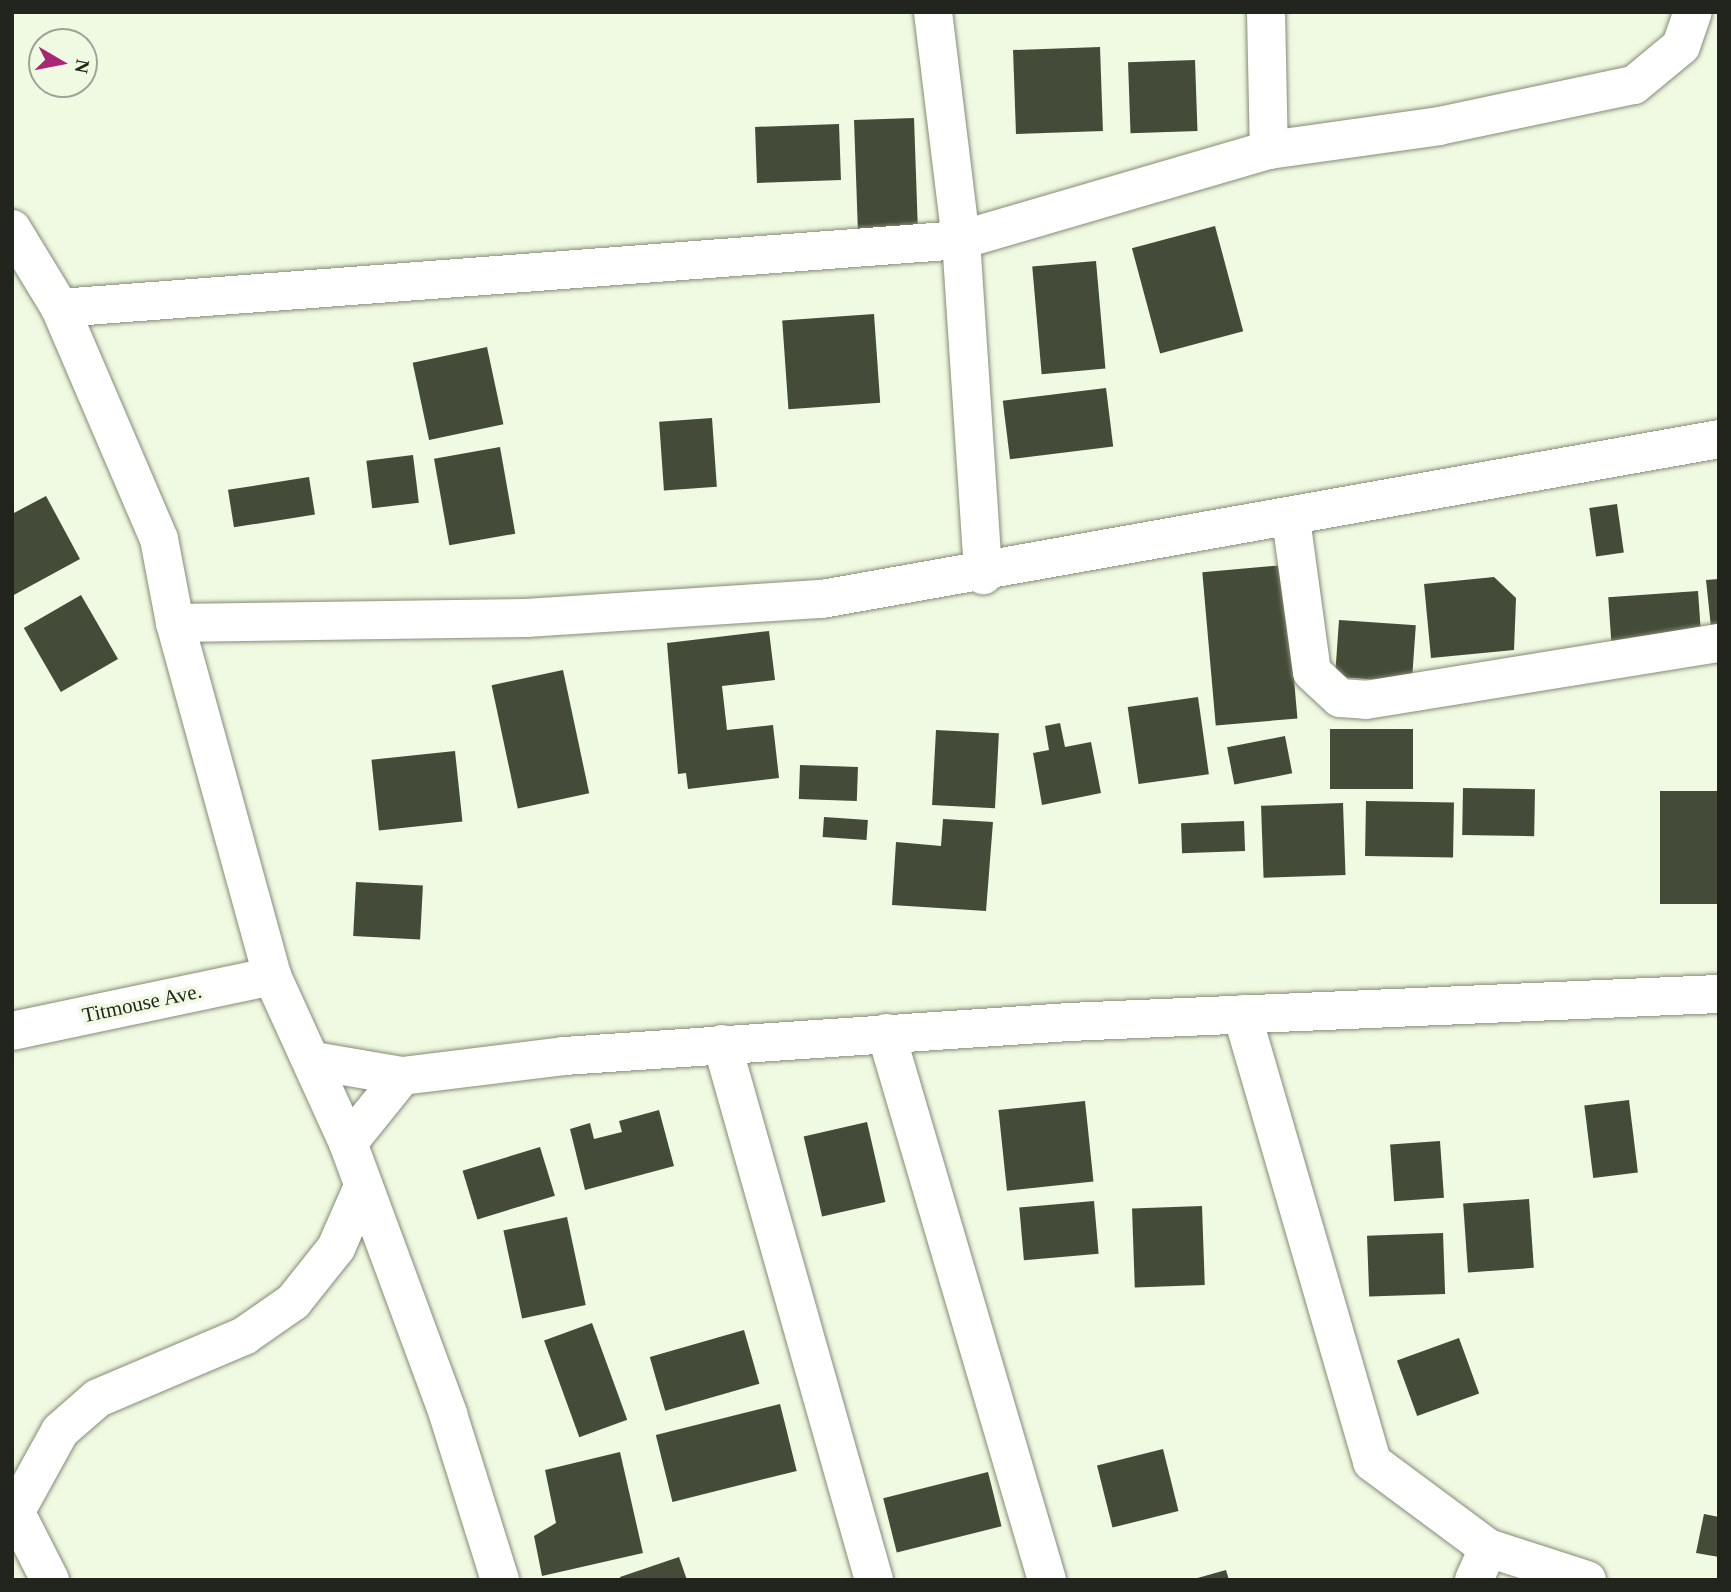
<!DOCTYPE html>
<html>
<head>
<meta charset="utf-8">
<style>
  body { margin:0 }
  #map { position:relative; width:1731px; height:1592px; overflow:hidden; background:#f0f9e1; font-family:Georgia,serif }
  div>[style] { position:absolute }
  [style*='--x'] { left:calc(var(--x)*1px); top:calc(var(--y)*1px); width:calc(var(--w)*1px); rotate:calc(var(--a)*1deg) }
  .building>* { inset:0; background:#444b38; transform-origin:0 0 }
  .roads { filter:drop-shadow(0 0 2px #848c77) drop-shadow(0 0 2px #848c77) }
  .minor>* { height:38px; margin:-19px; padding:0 19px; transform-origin:19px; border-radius:19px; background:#fff }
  span { translate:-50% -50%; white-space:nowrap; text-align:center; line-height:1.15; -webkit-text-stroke:7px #f0f9e1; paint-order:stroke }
  .street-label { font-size:21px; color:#22251d }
  .frame { position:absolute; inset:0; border:14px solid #22251d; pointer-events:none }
  .north { position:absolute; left:28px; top:28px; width:70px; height:70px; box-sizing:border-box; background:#f0f9e1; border:2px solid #9ea493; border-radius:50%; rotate:100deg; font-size:19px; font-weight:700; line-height:28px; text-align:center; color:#22251d }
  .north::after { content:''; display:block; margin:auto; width:24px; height:32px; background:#a82673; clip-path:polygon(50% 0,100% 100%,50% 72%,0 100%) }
</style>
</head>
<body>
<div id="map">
  <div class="building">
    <i style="left:1100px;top:47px;width:84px;height:87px;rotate:88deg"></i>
    <i style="left:1195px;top:60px;width:71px;height:67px;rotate:88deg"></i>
    <i style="left:914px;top:118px;width:120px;height:60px;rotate:88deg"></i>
    <i style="left:839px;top:124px;width:56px;height:84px;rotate:88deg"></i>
    <i style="left:1215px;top:226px;width:109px;height:86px;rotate:75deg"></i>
    <i style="left:1096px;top:261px;width:108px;height:64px;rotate:85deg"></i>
    <i style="left:874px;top:314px;width:89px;height:92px;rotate:86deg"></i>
    <i style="left:487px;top:347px;width:79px;height:76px;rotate:78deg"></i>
    <i style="left:1106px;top:388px;width:59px;height:104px;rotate:83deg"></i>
    <i style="left:712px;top:418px;width:69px;height:53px;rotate:86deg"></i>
    <i style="left:500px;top:447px;width:88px;height:67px;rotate:80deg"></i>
    <i style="left:413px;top:455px;width:48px;height:47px;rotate:83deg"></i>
    <i style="left:309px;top:477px;width:38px;height:82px;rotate:81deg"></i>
    <i style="clip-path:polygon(46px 496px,80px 559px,12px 596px,12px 514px)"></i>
    <i style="left:1617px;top:504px;width:49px;height:28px;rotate:82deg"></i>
    <i style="left:1284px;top:565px;width:154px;height:82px;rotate:85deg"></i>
    <i style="clip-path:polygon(1494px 577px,1516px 598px,1514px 650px,1431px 658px,1424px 584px)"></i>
    <i style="clip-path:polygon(1719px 579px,1719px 626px,1711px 627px,1706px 580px)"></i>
    <i style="left:1698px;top:591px;width:46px;height:90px;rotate:86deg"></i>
    <i style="left:81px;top:595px;width:74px;height:66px;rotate:60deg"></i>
    <i style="left:1339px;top:620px;width:77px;height:57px;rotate:4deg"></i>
    <i style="clip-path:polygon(769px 631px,775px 680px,722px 686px,727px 730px,773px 725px,779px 778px,688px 789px,686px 773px,678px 774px,667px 643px)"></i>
    <i style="left:563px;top:670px;width:126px;height:73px;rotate:78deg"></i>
    <i style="left:1198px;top:697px;width:78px;height:71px;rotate:82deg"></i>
    <i style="clip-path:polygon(1060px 723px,1065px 747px,1091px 742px,1101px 793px,1042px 805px,1033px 753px,1049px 750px,1045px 726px)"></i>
    <i style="left:1330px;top:729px;width:83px;height:60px"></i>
    <i style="left:936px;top:730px;width:63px;height:75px;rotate:3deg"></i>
    <i style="left:1285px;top:736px;width:38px;height:59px;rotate:79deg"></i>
    <i style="left:455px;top:751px;width:71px;height:84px;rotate:84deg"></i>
    <i style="left:800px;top:765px;width:58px;height:34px;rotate:2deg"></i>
    <i style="left:1463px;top:788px;width:72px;height:47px;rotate:1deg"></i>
    <i style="left:1719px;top:791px;width:113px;height:59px;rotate:90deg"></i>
    <i style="left:1366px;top:801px;width:88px;height:55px;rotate:1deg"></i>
    <i style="left:1343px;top:803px;width:72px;height:82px;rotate:88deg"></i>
    <i style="left:824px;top:817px;width:44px;height:20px;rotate:4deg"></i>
    <i style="clip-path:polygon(943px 819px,993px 822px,986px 911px,892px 905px,896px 842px,941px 846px)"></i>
    <i style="left:1244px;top:821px;width:30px;height:63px;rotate:88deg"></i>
    <i style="left:356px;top:882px;width:67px;height:54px;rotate:3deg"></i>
    <i style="left:1629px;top:1100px;width:73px;height:45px;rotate:83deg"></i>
    <i style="left:1085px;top:1101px;width:81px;height:87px;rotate:84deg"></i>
    <i style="clip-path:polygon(659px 1110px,674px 1166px,585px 1190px,570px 1129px,590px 1123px,594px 1139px,622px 1132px,619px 1121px)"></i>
    <i style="left:867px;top:1122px;width:82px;height:65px;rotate:77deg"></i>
    <i style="left:1440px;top:1141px;width:57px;height:50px;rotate:86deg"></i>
    <i style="left:540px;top:1147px;width:51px;height:81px;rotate:73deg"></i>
    <i style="left:1529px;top:1199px;width:69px;height:66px;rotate:86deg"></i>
    <i style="left:1094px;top:1201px;width:53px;height:75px;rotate:85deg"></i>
    <i style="left:1202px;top:1206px;width:79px;height:70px;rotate:88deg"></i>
    <i style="left:567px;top:1217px;width:90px;height:65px;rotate:78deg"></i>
    <i style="left:1443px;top:1233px;width:61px;height:76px;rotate:88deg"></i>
    <i style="left:592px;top:1323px;width:103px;height:51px;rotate:70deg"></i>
    <i style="left:744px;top:1330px;width:56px;height:98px;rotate:74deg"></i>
    <i style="left:1459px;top:1338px;width:59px;height:66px;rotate:70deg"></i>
    <i style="left:780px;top:1404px;width:69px;height:128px;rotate:76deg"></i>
    <i style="left:1163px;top:1449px;width:64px;height:68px;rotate:76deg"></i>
    <i style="clip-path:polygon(620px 1452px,643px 1553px,542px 1576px,534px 1536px,556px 1523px,545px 1470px)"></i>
    <i style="left:988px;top:1472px;width:56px;height:108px;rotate:76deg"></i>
    <i style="clip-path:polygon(1704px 1514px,1719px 1517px,1719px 1557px,1696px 1553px)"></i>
    <i style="clip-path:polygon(679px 1557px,687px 1580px,621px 1580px,620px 1577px)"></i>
    <i style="clip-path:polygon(1226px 1570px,1229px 1580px,1194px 1580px,1194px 1579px)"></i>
  </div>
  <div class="roads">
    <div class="minor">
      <i style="--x:933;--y:12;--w:230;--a:83"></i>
      <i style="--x:961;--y:240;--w:336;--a:86.2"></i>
      <i style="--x:1266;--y:12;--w:138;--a:88.8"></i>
      <i style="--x:12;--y:229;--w:92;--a:58.7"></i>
      <i style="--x:60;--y:308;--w:251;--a:66.8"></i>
      <i style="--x:159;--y:539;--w:86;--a:79.2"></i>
      <i style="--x:175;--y:623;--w:366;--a:74.6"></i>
      <i style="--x:272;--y:976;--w:183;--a:65.5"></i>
      <i style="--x:348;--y:1143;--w:289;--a:69.7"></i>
      <i style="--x:448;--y:1414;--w:174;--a:72.6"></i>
      <i style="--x:60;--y:308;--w:904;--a:-4.32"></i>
      <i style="--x:961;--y:240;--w:321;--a:-16.3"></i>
      <i style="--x:1269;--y:150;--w:172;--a:-8"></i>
      <i style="--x:1439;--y:126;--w:199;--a:-11.9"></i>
      <i style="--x:1634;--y:85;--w:61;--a:-39.7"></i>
      <i style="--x:1681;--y:46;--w:36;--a:-71"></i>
      <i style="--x:1291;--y:519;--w:154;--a:82.2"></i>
      <i style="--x:1312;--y:672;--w:38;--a:43"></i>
      <i style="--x:1340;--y:698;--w:26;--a:4"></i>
      <i style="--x:1366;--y:700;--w:358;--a:-9.2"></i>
      <i style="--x:175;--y:623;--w:351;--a:-0.8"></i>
      <i style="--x:526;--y:618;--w:297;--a:-3.7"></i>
      <i style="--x:822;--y:599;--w:911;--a:-10.11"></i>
      <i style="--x:1242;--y:1014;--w:466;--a:73.8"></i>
      <i style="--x:1372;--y:1462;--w:144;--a:36.6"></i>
      <i style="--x:1488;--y:1548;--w:104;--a:17.9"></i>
      <i style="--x:12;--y:1031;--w:266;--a:-11.9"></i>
      <i style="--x:886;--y:1033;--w:570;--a:73.6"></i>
      <i style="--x:722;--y:1044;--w:557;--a:74.17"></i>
      <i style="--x:314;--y:1061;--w:89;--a:9.7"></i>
      <i style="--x:402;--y:1076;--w:163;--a:-7"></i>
      <i style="--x:564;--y:1056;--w:506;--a:-3.85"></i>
      <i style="--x:1069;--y:1022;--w:651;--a:-2.47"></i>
      <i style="--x:348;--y:1143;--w:86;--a:-51.1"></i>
      <i style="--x:17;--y:1515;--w:73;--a:63.1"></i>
      <i style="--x:12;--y:1518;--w:99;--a:-61.1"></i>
      <i style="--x:60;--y:1431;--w:50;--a:-41"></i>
      <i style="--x:98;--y:1398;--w:159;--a:-23"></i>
      <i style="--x:244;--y:1336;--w:60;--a:-34.8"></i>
      <i style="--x:293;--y:1302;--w:69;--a:-51.5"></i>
      <i style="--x:336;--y:1248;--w:62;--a:-66.3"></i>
      <i style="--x:1474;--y:1580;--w:35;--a:-66"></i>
    </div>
  </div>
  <div class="street-label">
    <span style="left:142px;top:1003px;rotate:-12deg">Titmouse Ave.</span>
  </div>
  <div class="frame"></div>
  <div class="north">N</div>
</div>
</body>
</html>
